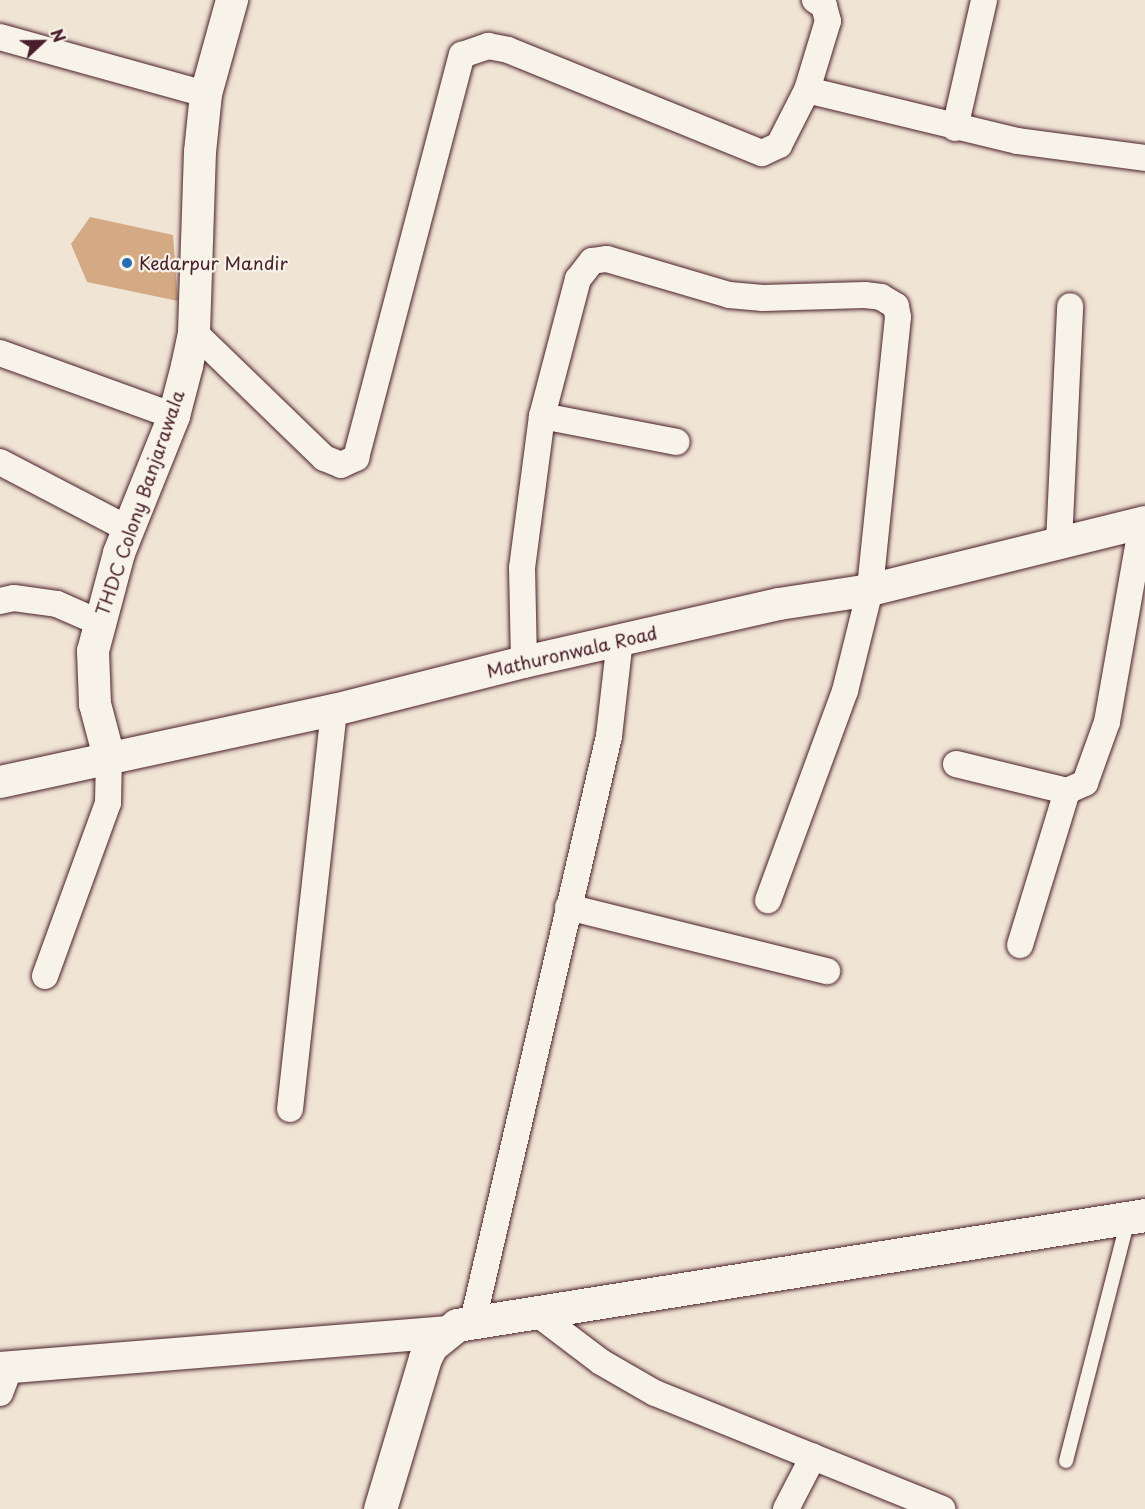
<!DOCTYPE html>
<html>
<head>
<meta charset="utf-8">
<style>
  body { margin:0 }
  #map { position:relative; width:1145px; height:1509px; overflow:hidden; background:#f0e4d4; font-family:"Playpen Sans",sans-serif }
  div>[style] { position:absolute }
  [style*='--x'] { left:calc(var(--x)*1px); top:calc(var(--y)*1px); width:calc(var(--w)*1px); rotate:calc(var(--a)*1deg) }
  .building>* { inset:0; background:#d4aa85 }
  .roads { filter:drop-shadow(0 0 2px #4a1f2b) drop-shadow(0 0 2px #4a1f2b) }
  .service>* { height:14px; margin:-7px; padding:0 7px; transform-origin:7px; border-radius:7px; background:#f7f3e8 }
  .minor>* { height:26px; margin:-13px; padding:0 13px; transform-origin:13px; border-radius:13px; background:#f7f3e8 }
  .tertiary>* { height:32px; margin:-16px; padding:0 16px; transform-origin:16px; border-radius:16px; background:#f7f3e8 }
  .secondary>* { height:33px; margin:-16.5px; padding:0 16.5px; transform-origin:16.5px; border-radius:16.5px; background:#f7f3e8 }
  .dots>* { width:16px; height:16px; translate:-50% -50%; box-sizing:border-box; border:3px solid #f7f3e8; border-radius:50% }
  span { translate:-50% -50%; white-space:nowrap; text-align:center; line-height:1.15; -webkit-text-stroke:4.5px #f7f3e8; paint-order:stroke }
  .poi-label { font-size:18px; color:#4a1f2b }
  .left { translate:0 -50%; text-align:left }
  .street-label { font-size:18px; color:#4a1f2b }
  .north { position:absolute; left:12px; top:12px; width:60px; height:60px; -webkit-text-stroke:4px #f7f3e8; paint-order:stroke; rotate:68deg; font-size:16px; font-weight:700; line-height:24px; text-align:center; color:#4a1f2b }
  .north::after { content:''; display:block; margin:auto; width:21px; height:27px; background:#4a1f2b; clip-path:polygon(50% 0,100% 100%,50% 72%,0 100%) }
</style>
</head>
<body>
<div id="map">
  <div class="building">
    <i style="clip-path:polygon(90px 217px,173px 235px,178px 301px,87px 282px,71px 244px)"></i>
  </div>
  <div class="roads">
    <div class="service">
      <i style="--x:1066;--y:1461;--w:250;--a:-75.6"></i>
    </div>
    <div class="minor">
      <i style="--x:0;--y:37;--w:214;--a:15.5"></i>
      <i style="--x:807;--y:90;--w:72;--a:-73.1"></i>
      <i style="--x:828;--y:21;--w:16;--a:-105"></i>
      <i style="--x:824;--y:6;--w:11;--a:-146"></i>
      <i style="--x:955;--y:128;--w:131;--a:-77.2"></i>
      <i style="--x:194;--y:332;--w:181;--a:44.1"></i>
      <i style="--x:324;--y:458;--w:18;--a:22"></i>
      <i style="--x:341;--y:465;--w:17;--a:-25"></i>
      <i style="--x:356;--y:458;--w:417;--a:-75.3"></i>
      <i style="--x:462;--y:55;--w:28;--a:-19"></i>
      <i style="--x:488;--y:46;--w:20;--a:11"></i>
      <i style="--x:508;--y:50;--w:274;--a:22.1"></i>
      <i style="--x:762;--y:153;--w:19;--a:-25"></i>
      <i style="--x:779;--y:145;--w:62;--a:-63"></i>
      <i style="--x:807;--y:90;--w:217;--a:13.6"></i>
      <i style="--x:1018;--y:141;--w:128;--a:7.6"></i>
      <i style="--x:0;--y:353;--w:185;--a:19.9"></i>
      <i style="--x:542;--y:416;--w:137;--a:10.9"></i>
      <i style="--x:0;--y:462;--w:147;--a:27.6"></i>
      <i style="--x:1059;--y:543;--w:237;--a:-87.3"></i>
      <i style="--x:0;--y:601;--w:14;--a:-12"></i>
      <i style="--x:14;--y:598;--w:43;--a:7.9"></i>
      <i style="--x:57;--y:604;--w:45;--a:23.7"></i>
      <i style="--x:524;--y:662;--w:94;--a:-91.2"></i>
      <i style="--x:522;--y:568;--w:153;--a:-82.5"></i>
      <i style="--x:542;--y:416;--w:142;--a:-75.3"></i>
      <i style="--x:578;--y:279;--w:23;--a:-52"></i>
      <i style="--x:592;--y:261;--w:15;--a:-8"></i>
      <i style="--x:607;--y:259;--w:127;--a:16.4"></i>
      <i style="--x:729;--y:295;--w:34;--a:5"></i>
      <i style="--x:763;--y:298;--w:102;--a:-1.7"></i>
      <i style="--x:865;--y:295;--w:16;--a:7"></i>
      <i style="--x:881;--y:297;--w:17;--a:31"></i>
      <i style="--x:896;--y:306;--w:11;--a:80"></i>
      <i style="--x:898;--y:317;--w:274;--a:95.9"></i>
      <i style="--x:870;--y:590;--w:104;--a:103.9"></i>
      <i style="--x:845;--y:691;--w:223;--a:110.2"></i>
      <i style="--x:956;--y:764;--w:114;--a:13.7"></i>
      <i style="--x:1067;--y:791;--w:20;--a:-24"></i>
      <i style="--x:1085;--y:783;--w:65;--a:-70.2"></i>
      <i style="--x:1107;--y:722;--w:202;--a:-80"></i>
      <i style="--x:568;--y:907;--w:267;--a:13.9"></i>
      <i style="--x:1020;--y:945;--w:161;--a:-73"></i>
      <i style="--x:45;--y:976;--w:184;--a:-70"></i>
      <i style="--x:108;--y:803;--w:46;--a:-88.8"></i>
      <i style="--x:290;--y:1109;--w:401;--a:-83.7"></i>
      <i style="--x:535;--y:1312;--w:83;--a:37.1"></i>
      <i style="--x:601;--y:1362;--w:62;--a:29.9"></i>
      <i style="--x:655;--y:1393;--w:310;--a:22"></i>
      <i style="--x:473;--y:1321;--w:601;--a:-76.91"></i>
      <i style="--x:609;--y:736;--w:97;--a:-83.5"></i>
      <i style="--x:0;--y:1393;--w:28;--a:-69"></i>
      <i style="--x:786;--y:1509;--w:59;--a:-62.6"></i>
    </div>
    <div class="tertiary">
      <i style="--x:109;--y:757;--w:55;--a:-104.8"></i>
      <i style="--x:95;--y:704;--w:53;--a:-92.2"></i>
      <i style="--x:93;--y:651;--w:101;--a:-75.1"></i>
      <i style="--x:119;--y:553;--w:148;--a:-68.1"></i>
      <i style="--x:174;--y:416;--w:52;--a:-75.4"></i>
      <i style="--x:187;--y:366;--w:35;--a:-78"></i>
      <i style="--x:194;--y:332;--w:180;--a:-88.1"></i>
      <i style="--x:200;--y:152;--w:58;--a:-84.1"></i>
      <i style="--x:206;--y:94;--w:98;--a:-74.5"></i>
      <i style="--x:0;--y:782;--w:342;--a:-12.2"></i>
      <i style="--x:334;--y:710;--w:196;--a:-14.2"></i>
      <i style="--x:524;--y:662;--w:262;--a:-12.8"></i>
      <i style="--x:779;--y:604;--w:92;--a:-8.7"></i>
      <i style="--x:870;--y:590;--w:283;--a:-13.9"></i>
      <i style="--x:0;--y:1368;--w:447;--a:-4.6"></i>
    </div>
    <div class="secondary">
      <i style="--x:380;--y:1509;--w:158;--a:-73.4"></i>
      <i style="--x:425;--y:1358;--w:13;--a:-63"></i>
      <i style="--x:431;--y:1346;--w:33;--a:-39"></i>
      <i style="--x:457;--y:1325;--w:697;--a:-9.08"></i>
    </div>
  </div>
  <div class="dots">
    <i style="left:127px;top:263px;background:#1f6fb2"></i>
  </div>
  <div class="poi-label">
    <span class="left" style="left:139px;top:263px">Kedarpur Mandir</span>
  </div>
  <div class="street-label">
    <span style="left:140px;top:503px;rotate:-71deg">THDC Colony Banjarawala</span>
    <span style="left:572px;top:652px;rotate:-13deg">Mathuronwala Road</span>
  </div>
  <div class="north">N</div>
</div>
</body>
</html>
